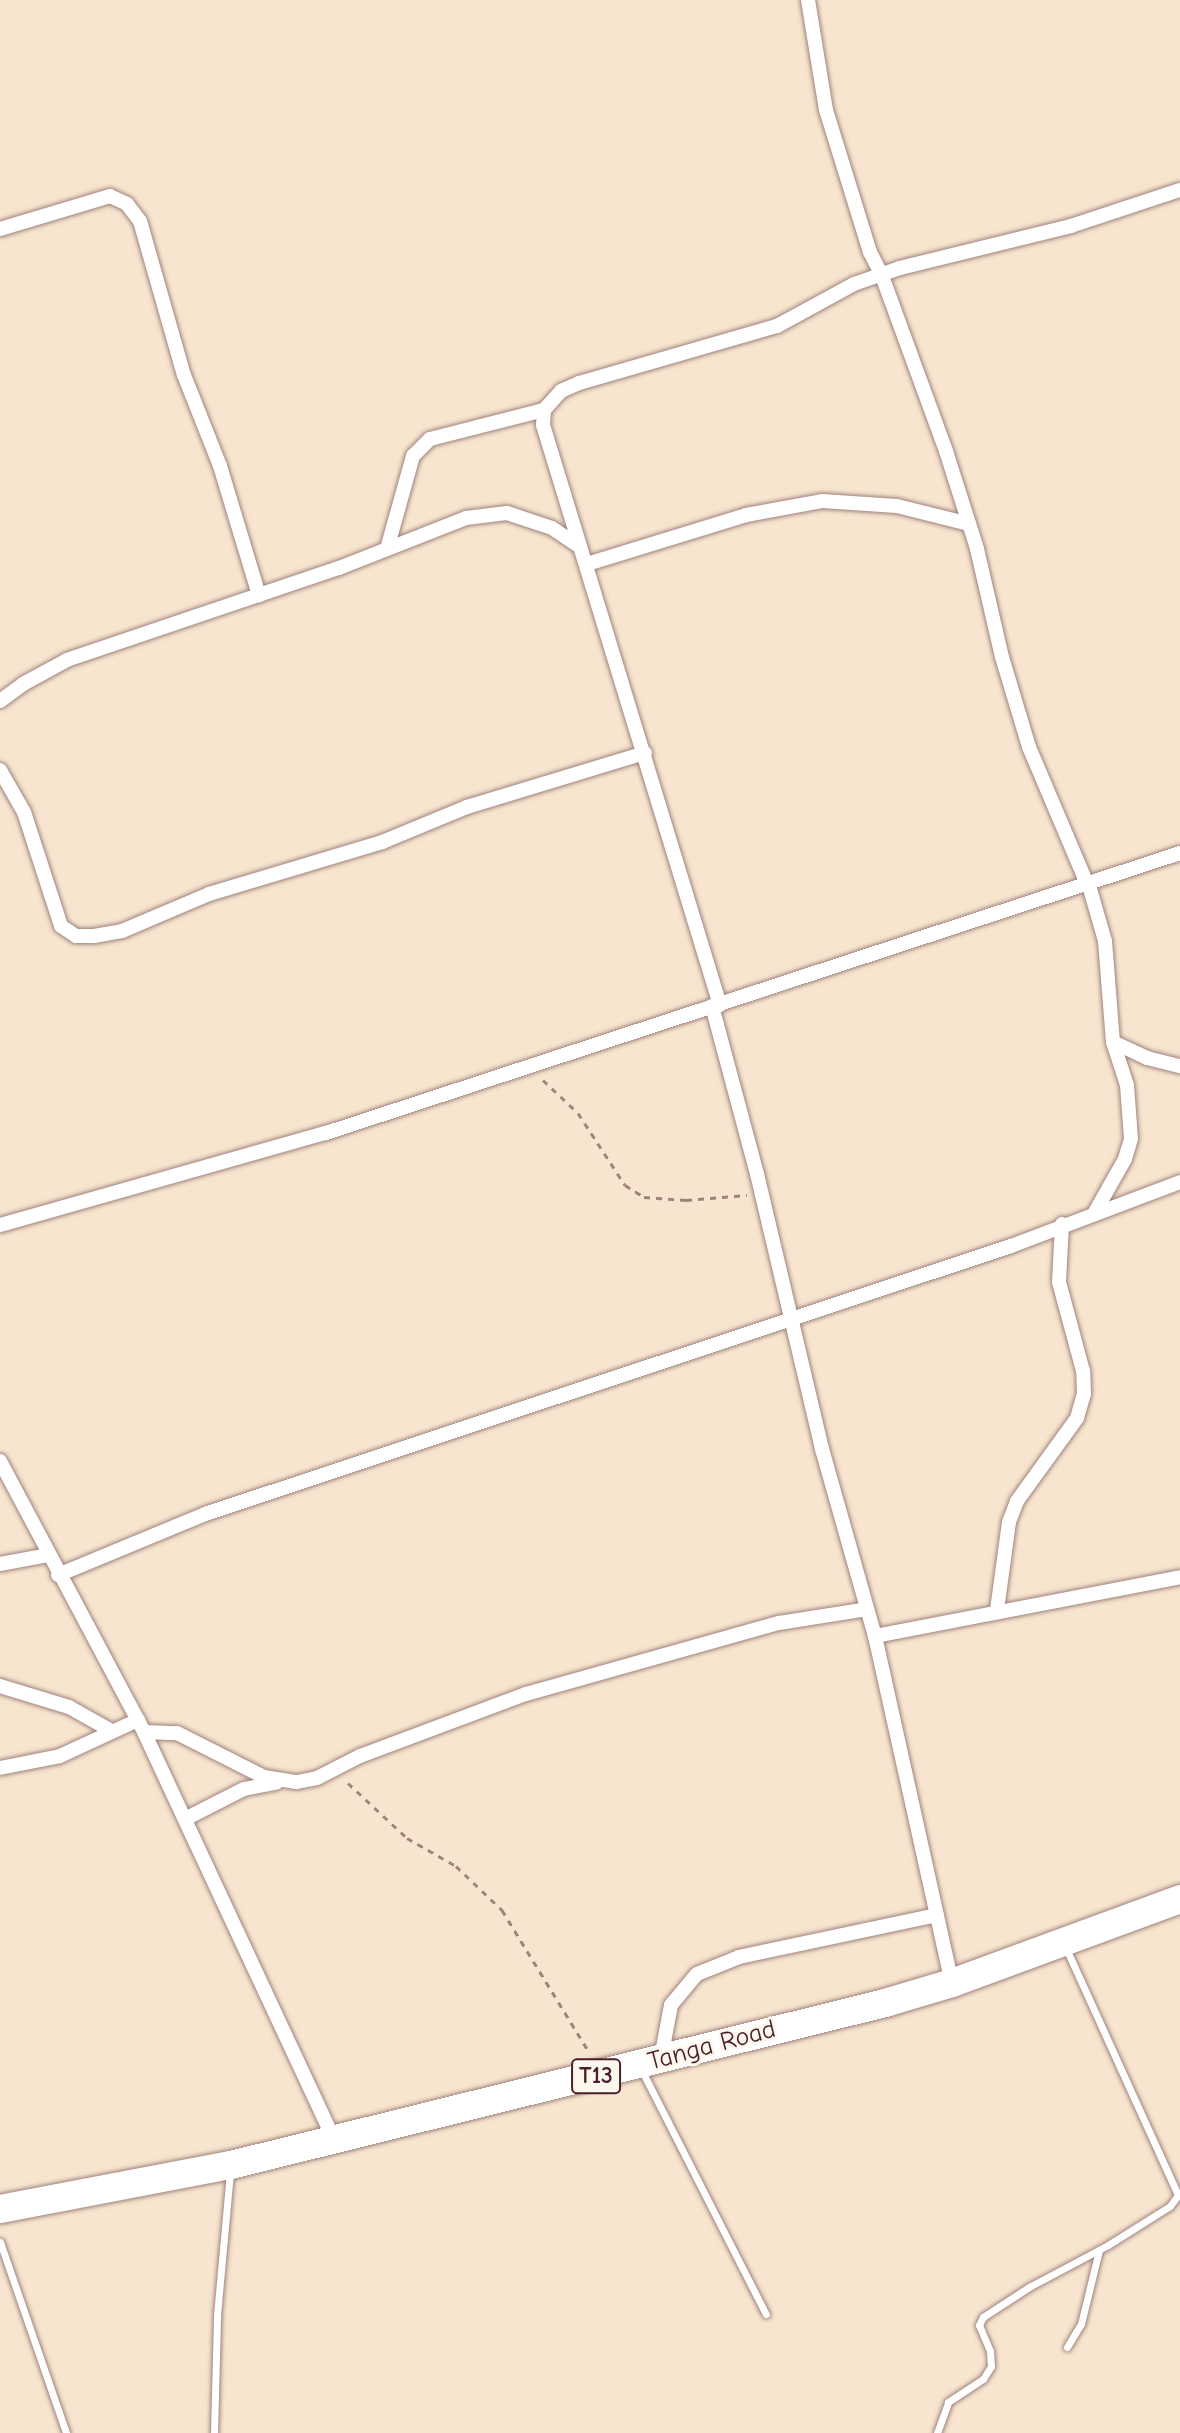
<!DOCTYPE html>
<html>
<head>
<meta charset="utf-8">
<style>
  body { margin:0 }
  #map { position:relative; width:1180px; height:2433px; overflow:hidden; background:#f7e5cf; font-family:"Comic Neue",sans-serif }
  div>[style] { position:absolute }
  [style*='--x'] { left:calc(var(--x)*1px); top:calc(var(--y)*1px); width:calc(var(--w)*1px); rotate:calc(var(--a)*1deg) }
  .path>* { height:3px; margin-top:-1.5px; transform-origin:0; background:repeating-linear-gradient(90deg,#a0827d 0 6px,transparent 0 12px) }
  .roads { filter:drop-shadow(0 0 2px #a0827d) drop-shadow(0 0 2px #a0827d) }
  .lane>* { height:7px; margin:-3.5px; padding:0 3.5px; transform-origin:3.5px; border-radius:3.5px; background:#fff }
  .street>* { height:14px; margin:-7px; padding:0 7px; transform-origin:7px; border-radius:7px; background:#fff }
  .highway>* { height:28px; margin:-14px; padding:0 14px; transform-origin:14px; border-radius:14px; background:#fff }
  span { translate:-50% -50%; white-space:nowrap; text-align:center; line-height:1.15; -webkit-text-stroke:6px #fbf7ec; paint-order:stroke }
  .shield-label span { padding:2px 6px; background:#fbf7ec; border:2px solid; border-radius:6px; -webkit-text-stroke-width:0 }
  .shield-label { font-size:24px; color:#4a1f2b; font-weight:700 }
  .street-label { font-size:26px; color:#4a1f2b }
</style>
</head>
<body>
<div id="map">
  <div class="path">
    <i style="--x:543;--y:1080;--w:48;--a:43.3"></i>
    <i style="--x:578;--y:1113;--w:86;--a:56.9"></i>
    <i style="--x:625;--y:1185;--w:22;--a:32"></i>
    <i style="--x:644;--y:1197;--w:42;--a:4.1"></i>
    <i style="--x:686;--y:1200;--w:61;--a:-4.7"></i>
    <i style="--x:348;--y:1783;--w:81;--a:43"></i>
    <i style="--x:407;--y:1838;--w:56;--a:29.7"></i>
    <i style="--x:456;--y:1866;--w:64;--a:43.7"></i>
    <i style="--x:502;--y:1910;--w:167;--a:58.5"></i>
  </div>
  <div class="roads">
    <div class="lane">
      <i style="--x:642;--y:2071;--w:273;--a:63"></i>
      <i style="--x:0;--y:2242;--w:202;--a:70.9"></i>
      <i style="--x:1067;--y:2347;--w:27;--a:-59"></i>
      <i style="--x:1081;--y:2324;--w:76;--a:-76.3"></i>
      <i style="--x:214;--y:2433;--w:118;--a:-88.5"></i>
      <i style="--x:217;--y:2315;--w:144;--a:-84.8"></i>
      <i style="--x:937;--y:2433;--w:33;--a:-70"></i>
      <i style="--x:948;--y:2402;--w:42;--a:-33.3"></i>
      <i style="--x:983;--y:2379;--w:15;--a:-58"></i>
      <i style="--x:991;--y:2366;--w:15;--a:-94"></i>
      <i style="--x:990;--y:2351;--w:28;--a:-113"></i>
      <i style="--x:979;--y:2325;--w:9;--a:-63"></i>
      <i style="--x:983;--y:2317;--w:55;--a:-33.1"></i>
      <i style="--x:1029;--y:2287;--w:89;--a:-28"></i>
      <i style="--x:1108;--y:2245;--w:73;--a:-32.2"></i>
      <i style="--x:1170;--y:2206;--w:14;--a:-54"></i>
      <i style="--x:1178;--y:2195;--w:271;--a:-114.4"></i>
    </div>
    <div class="street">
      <i style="--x:808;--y:0;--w:111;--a:80.7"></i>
      <i style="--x:826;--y:110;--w:149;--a:72.8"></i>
      <i style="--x:870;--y:252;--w:27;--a:63"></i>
      <i style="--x:882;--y:276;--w:186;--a:69.9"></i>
      <i style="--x:946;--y:451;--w:103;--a:72.4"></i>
      <i style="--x:977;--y:549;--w:111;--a:77"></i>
      <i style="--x:1002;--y:657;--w:94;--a:73.3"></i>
      <i style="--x:1029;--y:747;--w:146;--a:67"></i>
      <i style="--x:0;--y:229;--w:115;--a:-16.7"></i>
      <i style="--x:110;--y:196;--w:19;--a:25"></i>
      <i style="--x:127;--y:204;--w:21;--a:53"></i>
      <i style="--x:140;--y:221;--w:160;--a:74.1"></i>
      <i style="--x:184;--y:375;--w:98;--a:68.4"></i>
      <i style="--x:220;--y:466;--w:135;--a:73.2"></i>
      <i style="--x:387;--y:549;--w:97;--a:-74.4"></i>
      <i style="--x:413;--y:456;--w:24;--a:-45"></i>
      <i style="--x:430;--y:439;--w:118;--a:-14.3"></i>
      <i style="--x:587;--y:564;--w:166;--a:-17.1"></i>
      <i style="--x:746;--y:515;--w:77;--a:-10.4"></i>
      <i style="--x:822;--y:501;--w:75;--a:3.8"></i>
      <i style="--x:897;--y:506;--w:74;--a:14"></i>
      <i style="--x:0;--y:701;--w:29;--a:-36"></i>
      <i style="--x:23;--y:684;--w:50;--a:-28.6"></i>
      <i style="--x:67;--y:660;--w:287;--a:-18.7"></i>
      <i style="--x:339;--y:568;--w:136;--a:-21.5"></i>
      <i style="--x:466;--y:518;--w:41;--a:-7"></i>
      <i style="--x:507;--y:513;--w:47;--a:18.4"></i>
      <i style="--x:552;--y:528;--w:34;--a:34"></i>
      <i style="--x:0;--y:770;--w:48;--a:60.3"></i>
      <i style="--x:24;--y:812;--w:120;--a:72"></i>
      <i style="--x:61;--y:926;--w:18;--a:34"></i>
      <i style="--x:76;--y:936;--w:18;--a:0"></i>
      <i style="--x:94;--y:936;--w:28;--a:-10"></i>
      <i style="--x:122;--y:931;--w:95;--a:-23"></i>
      <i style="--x:209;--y:894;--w:181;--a:-16.7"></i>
      <i style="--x:382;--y:842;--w:92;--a:-22.4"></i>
      <i style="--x:467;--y:807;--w:186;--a:-16.9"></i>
      <i style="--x:1088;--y:882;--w:61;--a:73.9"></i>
      <i style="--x:1105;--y:941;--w:101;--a:85.5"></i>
      <i style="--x:1113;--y:1042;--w:45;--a:72"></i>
      <i style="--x:1127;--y:1085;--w:54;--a:85.8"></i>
      <i style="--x:1131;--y:1139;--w:21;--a:107"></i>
      <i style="--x:1125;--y:1159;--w:61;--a:119.5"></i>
      <i style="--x:720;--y:1005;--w:606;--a:-106.97"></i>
      <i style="--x:543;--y:425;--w:15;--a:-86"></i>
      <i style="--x:544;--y:410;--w:25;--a:-48"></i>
      <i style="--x:561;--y:391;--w:20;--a:-24"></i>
      <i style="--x:579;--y:383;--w:206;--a:-16.1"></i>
      <i style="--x:777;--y:326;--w:88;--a:-28.6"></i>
      <i style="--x:854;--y:284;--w:49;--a:-19.2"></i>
      <i style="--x:900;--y:268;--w:176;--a:-13.8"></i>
      <i style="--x:1071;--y:226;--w:115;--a:-18.3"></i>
      <i style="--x:712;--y:1006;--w:174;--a:75"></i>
      <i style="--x:757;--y:1174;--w:283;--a:76.7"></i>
      <i style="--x:822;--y:1449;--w:194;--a:74.2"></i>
      <i style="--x:875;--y:1636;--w:355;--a:77.5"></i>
      <i style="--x:1113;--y:1042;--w:38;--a:25"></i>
      <i style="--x:1147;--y:1058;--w:34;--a:14"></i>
      <i style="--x:0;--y:1225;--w:339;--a:-15.8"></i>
      <i style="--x:326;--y:1133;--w:899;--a:-18.15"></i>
      <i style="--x:0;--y:1461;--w:307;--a:62"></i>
      <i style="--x:144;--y:1732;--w:449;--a:65"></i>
      <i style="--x:0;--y:1564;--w:50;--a:-10.4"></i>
      <i style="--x:58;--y:1575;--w:162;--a:-22.5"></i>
      <i style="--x:208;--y:1513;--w:846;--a:-18.39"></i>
      <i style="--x:1011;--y:1246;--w:181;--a:-20.7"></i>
      <i style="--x:997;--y:1610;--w:89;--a:-82.2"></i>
      <i style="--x:1009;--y:1522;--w:22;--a:-69"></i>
      <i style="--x:1017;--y:1501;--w:102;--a:-54.1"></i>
      <i style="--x:1077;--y:1418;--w:25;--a:-74"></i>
      <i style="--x:1084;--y:1394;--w:23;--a:-92"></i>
      <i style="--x:1083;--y:1371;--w:92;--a:-105.1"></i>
      <i style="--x:1059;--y:1282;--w:58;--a:-87"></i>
      <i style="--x:875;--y:1636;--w:311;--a:-10.9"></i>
      <i style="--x:0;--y:1686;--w:72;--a:16.9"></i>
      <i style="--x:69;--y:1707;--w:47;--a:29.3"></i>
      <i style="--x:144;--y:1732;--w:33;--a:2"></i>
      <i style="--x:177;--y:1733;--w:97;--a:26.8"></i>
      <i style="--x:264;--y:1777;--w:33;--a:9"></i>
      <i style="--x:297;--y:1782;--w:20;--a:-11"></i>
      <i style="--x:317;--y:1778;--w:48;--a:-27.1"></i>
      <i style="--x:360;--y:1756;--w:177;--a:-20.5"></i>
      <i style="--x:526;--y:1694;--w:263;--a:-15.7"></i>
      <i style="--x:779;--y:1623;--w:89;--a:-9"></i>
      <i style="--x:0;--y:1768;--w:61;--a:-11.3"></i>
      <i style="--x:60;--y:1756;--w:86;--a:-24.8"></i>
      <i style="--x:185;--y:1819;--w:66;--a:-27"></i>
      <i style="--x:244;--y:1789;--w:33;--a:-11"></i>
      <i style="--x:661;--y:2058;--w:54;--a:-79.3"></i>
      <i style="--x:671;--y:2005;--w:40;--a:-50"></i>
      <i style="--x:697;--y:1974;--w:45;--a:-22"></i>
      <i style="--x:739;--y:1957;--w:202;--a:-12"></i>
    </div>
    <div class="highway">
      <i style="--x:0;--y:2209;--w:235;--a:-10.8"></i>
      <i style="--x:231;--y:2165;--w:674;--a:-13.91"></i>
      <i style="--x:885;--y:2003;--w:70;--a:-16.6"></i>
      <i style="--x:952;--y:1983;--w:243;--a:-20.2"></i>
    </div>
  </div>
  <div class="shield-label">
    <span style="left:596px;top:2076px">T13</span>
  </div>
  <div class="street-label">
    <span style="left:712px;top:2046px;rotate:-15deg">Tanga Road</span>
  </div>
</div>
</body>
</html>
